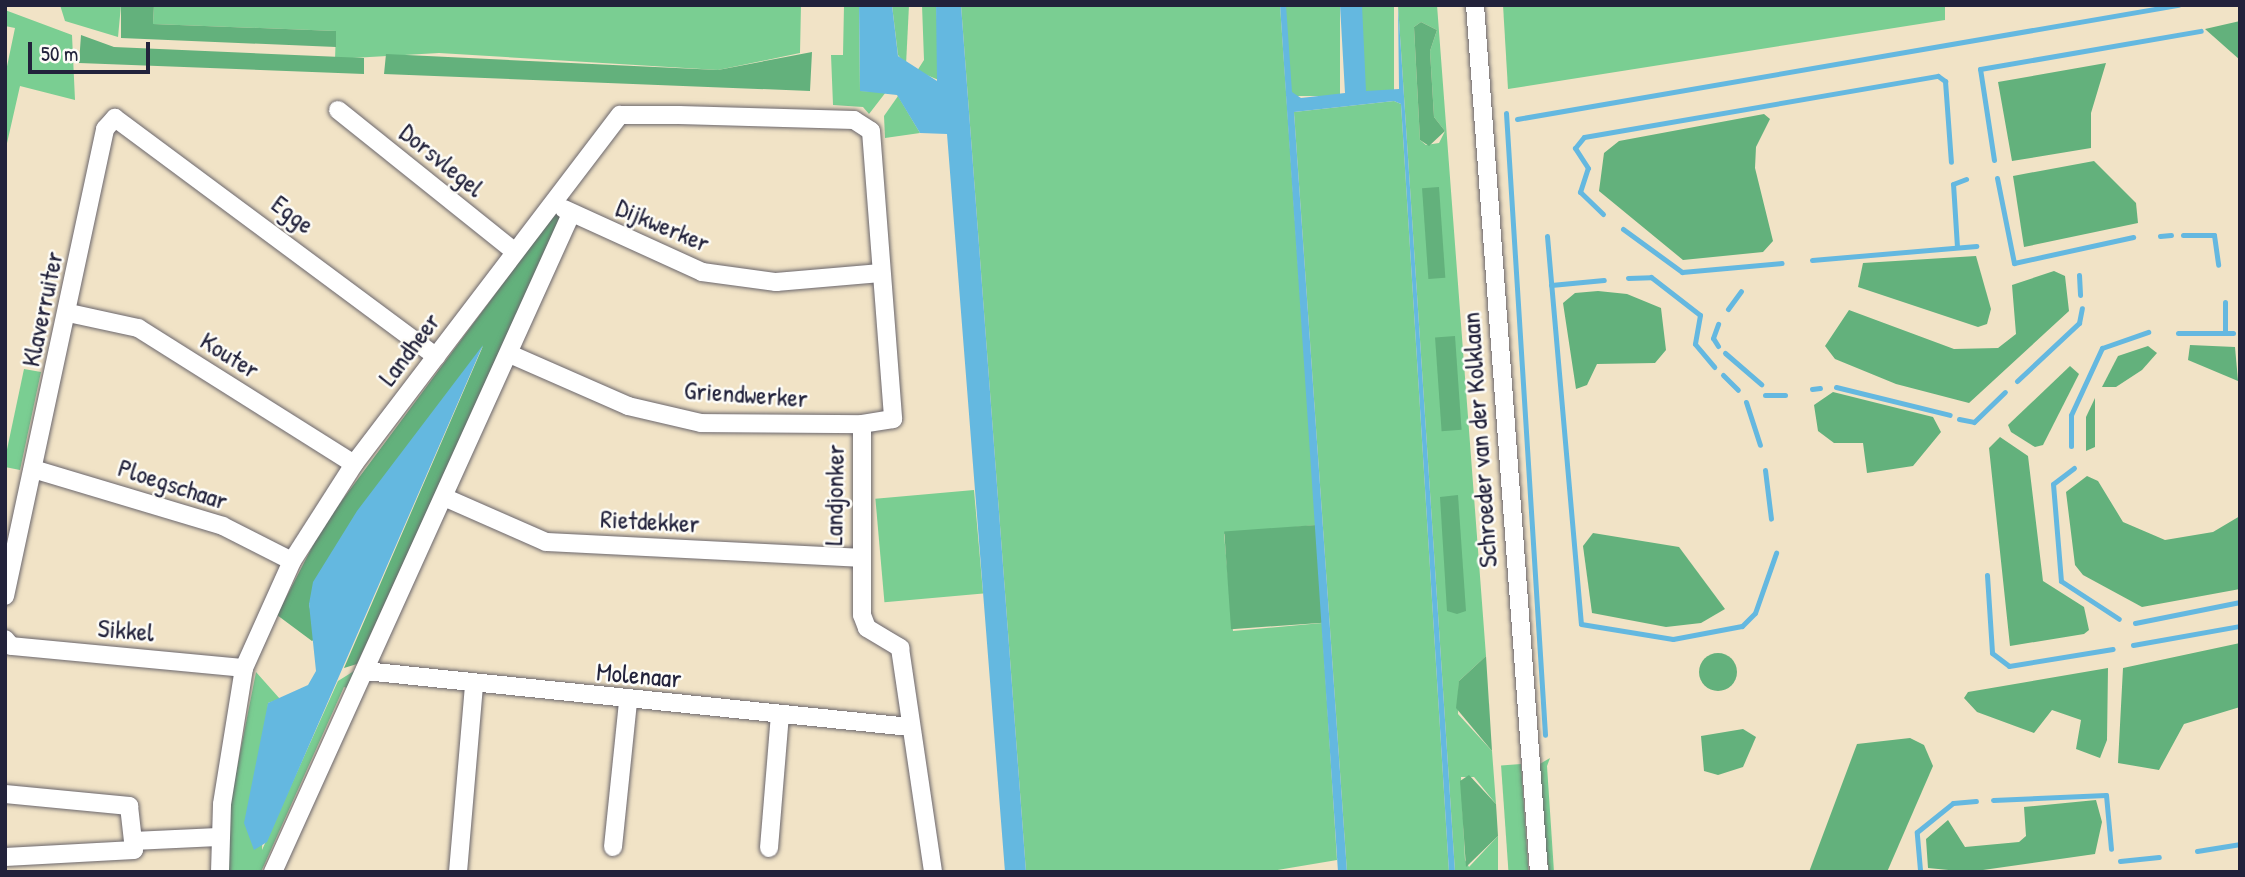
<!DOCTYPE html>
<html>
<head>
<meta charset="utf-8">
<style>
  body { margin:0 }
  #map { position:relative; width:2245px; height:877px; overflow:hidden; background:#f1e3c6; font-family:"Patrick Hand",sans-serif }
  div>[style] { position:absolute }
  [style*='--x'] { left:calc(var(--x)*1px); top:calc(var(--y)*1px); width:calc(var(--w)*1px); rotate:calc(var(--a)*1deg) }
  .green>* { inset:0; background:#7ace92; transform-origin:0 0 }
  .forest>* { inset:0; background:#63b17c; transform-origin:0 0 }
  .round { border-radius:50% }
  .water>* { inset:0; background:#64b8e0 }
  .stream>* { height:5px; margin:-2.5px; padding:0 2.5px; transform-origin:2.5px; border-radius:2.5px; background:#64b8e0 }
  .roads { filter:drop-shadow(0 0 2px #6a666c) drop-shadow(0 0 2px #6a666c) }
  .minor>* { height:18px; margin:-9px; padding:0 9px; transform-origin:9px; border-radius:9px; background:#fff }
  span { translate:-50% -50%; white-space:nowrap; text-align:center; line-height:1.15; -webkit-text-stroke:5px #fdfcf7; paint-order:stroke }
  .street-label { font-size:26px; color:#22223b }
  .frame { position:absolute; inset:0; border:7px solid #22223b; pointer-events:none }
  .scale { position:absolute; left:28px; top:42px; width:122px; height:32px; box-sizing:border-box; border:4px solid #22223b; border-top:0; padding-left:9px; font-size:21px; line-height:24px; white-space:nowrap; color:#22223b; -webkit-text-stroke:5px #fdfcf7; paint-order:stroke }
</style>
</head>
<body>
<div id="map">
  <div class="green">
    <i style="clip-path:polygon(60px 5px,121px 5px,118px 37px,65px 21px)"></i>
    <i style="clip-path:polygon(154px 5px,801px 5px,800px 53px,718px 70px,439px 53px,335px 59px,336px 31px,153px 24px)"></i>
    <i style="clip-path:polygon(844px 5px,859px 5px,860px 91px,886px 92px,869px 114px,863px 107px,833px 105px,831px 55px,843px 55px)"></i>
    <i style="clip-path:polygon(892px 5px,909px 5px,906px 65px,898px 55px)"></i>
    <i style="clip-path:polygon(922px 5px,936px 5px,941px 81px,917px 71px,924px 60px)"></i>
    <i style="clip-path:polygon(961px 5px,1280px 5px,1316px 525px,1224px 534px,1233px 631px,1322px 623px,1337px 860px,1265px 872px,1026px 872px)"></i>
    <i style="left:1286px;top:5px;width:54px;height:91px"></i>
    <i style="left:1362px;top:5px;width:32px;height:86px"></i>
    <i style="clip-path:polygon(evenodd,1398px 5px,1437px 5px,1486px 656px,1459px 681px,1458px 714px,1492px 751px,1496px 804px,1474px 777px,1461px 777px,1465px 860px,1469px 867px,1498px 836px,1498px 872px,1455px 872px,1398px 5px,1421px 22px,1437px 30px,1430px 51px,1434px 117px,1445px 131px,1439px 143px,1426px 145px,1420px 140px,1414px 27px,1421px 22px)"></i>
    <i style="clip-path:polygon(1503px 5px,1945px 5px,1945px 20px,1508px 89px)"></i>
    <i style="clip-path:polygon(5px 10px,72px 35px,75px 100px,20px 86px,5px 152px,5px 76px,15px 28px,5px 26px)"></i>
    <i style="clip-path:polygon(898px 96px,920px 133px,885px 138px,884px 116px)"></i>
    <i style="clip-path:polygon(1394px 101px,1401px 104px,1449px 872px,1347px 872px,1294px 112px)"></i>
    <i style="clip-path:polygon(24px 369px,41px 372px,20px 470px,5px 467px,5px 459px)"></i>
    <i style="left:974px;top:490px;width:104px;height:99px;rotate:85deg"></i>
    <i style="clip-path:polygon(354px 671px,359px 672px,350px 689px,344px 687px,261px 872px,227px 872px,225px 829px,256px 672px,280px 699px,268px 703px,262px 850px,338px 681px)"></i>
    <i style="clip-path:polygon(1550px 758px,1547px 766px,1554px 872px,1549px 872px,1537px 782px,1538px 765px)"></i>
    <i style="left:1521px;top:764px;width:108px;height:20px;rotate:86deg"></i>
  </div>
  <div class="forest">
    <i style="clip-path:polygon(121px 5px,154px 5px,153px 24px,336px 31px,336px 47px,121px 38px)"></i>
    <i style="clip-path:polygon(2240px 21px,2240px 60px,2205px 29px)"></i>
    <i style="clip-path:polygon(1421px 22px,1437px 30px,1430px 51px,1434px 117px,1445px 131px,1429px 146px,1420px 140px,1414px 27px)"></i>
    <i style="clip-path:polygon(81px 35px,114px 47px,364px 58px,364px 74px,79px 63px)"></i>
    <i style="clip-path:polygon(812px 52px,810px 91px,384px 74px,386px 54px,718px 70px)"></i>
    <i style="clip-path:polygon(2106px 63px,2091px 113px,2091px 148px,2012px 161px,1998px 82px)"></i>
    <i style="clip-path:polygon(1764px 114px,1770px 119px,1756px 147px,1755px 168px,1773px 241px,1763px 252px,1683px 260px,1599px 191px,1604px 153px,1619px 141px)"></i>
    <i style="clip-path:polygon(2094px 161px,2136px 203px,2138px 223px,2024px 247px,2013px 176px)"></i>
    <i style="left:1439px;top:187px;width:91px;height:17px;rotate:86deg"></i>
    <i style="clip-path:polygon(557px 211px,562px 217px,558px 226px,357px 664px,344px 668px,483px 346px,309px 604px,316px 638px,312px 641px,277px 615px,323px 526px)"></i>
    <i style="clip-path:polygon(1976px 256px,1991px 309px,1987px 324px,1978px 327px,1858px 287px,1863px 263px)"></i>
    <i style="clip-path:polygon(2054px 271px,2065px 276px,2069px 311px,1969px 403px,1896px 384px,1835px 359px,1825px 346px,1849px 310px,1954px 349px,1998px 348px,2016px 334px,2012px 285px)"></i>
    <i style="clip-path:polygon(1598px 291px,1627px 294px,1661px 308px,1666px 350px,1655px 363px,1597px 364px,1587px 385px,1576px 389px,1563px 303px,1575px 293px)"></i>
    <i style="left:1455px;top:336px;width:94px;height:20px;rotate:86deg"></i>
    <i style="clip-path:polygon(2190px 345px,2235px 347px,2238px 381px,2188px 360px)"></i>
    <i style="clip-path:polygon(2148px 346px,2157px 353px,2142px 370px,2116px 387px,2102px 387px,2118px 356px)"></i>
    <i style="clip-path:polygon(2070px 366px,2079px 374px,2043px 445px,2035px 447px,2011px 432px,2008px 425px)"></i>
    <i style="clip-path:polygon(1833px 392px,1933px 417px,1941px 432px,1913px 466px,1867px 473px,1863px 443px,1834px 443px,1818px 431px,1814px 405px)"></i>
    <i style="clip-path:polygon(2095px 398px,2095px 447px,2086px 451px,2086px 417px)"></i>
    <i style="clip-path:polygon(2000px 437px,2028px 456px,2043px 581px,2084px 607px,2089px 630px,2084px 634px,2010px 646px,1989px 448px)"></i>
    <i style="clip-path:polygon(2087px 476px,2098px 481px,2123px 522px,2165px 540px,2213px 532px,2240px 516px,2240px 589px,2142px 607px,2083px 575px,2075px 565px,2066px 492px)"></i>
    <i style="clip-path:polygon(1458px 495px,1466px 611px,1457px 614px,1447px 611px,1440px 497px)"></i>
    <i style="left:1316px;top:525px;width:98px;height:92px;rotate:86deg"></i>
    <i style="clip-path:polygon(1593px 533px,1679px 547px,1725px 609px,1701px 623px,1666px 627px,1592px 613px,1583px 546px)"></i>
    <i style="clip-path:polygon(2240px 643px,2240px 707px,2184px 724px,2159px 770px,2118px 763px,2123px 668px)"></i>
    <i class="round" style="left:1699px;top:653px;width:38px;height:38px"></i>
    <i style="clip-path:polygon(1486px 656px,1492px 751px,1456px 708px,1459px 681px)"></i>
    <i style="clip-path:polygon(2108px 668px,2107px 740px,2100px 758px,2076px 749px,2081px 720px,2052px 710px,2034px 733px,1977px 712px,1964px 698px,1968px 692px)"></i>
    <i style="clip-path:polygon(1743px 729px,1756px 737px,1743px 767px,1718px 775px,1704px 771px,1701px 736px)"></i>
    <i style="clip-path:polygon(1910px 738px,1924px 745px,1933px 766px,1887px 872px,1809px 872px,1857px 744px)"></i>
    <i style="clip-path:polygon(1469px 775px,1496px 804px,1498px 836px,1466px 867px,1460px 781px)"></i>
    <i style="clip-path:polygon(2096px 800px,2102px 822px,2095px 854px,1969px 872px,1928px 868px,1926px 839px,1948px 820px,1965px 847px,2019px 842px,2026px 836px,2024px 807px)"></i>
  </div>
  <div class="water">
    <i style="clip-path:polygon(859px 5px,892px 5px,898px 56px,937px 81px,936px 5px,961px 5px,1026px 872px,1005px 872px,947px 134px,920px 133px,897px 95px,860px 91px)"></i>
    <i style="clip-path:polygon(1280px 5px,1286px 5px,1292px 92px,1301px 98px,1345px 93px,1340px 5px,1362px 5px,1366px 91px,1399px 89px,1398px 5px,1455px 872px,1449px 872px,1401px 104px,1394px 101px,1294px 112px,1347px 872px,1338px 872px)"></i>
    <i style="clip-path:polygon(483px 345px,267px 842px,254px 850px,244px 823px,268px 703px,308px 685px,316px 671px,309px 604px,313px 582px,357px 511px)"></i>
  </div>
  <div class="stream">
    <i style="--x:1506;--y:113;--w:623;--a:86.41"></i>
    <i style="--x:1517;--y:119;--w:671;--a:-9.79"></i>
    <i style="--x:1994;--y:160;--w:92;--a:-98.7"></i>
    <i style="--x:1980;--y:69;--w:224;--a:-9.8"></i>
    <i style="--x:1997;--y:178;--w:87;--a:78.7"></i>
    <i style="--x:2014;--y:263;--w:122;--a:-12.3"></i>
    <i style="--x:1603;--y:214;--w:32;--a:-136"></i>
    <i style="--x:1580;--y:192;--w:25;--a:-72"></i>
    <i style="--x:1588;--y:168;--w:24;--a:-123"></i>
    <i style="--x:1575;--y:148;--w:14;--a:-51"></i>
    <i style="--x:1584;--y:137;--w:359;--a:-9.8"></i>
    <i style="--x:1938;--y:76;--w:9;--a:36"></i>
    <i style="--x:1945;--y:81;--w:81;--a:85.8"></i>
    <i style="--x:1623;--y:229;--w:73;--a:36.1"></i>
    <i style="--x:1682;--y:272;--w:100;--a:-5.1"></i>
    <i style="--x:2183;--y:235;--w:31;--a:0"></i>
    <i style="--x:2214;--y:235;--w:30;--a:82"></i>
    <i style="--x:1547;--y:236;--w:389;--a:85"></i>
    <i style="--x:1581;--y:624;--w:93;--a:9.3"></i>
    <i style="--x:1673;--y:639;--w:70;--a:-10.7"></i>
    <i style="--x:1742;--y:626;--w:18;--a:-45"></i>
    <i style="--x:1755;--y:613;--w:64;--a:-70.7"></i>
    <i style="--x:2160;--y:236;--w:11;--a:-5"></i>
    <i style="--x:1957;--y:247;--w:63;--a:-93.6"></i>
    <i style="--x:1953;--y:184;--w:14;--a:-21"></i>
    <i style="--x:1812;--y:260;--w:165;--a:-4.9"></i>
    <i style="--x:2079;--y:275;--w:20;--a:87"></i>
    <i style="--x:1628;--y:278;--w:23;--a:-2"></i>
    <i style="--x:1651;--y:277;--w:62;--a:37.8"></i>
    <i style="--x:1700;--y:315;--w:29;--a:100"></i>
    <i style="--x:1695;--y:344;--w:30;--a:50"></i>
    <i style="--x:1551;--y:285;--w:53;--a:-5.4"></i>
    <i style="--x:2225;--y:302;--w:31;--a:90"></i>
    <i style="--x:1728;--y:309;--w:22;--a:-54"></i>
    <i style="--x:2178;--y:333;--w:55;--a:0"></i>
    <i style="--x:1718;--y:346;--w:9;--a:-122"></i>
    <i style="--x:1713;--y:338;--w:15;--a:-70"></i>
    <i style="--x:1725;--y:353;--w:48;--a:40.7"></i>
    <i style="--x:1723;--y:375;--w:21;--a:45"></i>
    <i style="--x:2017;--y:381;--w:85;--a:-43.1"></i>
    <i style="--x:2079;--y:323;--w:15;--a:-79"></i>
    <i style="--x:1836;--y:387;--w:117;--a:13.8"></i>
    <i style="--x:1812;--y:389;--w:8;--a:-7"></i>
    <i style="--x:1765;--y:395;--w:20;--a:0"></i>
    <i style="--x:1746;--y:402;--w:45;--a:72"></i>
    <i style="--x:1959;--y:419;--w:15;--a:11"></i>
    <i style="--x:1974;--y:422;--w:43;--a:-44.1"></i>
    <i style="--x:2071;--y:446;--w:31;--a:-90"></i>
    <i style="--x:2071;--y:415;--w:74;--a:-65.2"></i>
    <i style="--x:2102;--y:348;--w:49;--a:-19.2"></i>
    <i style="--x:2074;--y:468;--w:26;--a:143"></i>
    <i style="--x:2053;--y:484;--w:97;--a:85.3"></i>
    <i style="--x:2061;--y:581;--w:69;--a:33.2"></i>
    <i style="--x:1765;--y:470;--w:49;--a:83"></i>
    <i style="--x:1987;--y:575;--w:78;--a:86.3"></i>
    <i style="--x:1992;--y:653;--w:21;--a:37"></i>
    <i style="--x:2009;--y:666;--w:105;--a:-9.3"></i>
    <i style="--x:2135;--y:623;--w:107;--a:-11.3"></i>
    <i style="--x:2133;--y:645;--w:109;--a:-10.1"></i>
    <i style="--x:1993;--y:800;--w:113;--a:-2.5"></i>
    <i style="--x:2106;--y:795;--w:54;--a:84.7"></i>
    <i style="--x:2197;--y:851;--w:44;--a:-9.2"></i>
    <i style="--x:2120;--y:861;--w:39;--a:-6"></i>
    <i style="--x:1920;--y:870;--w:38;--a:-95"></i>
    <i style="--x:1917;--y:832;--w:46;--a:-38.9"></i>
    <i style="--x:1953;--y:803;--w:23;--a:-5"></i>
  </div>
  <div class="roads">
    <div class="minor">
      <i style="--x:1475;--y:5;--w:869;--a:85.78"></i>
      <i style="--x:338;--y:110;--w:226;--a:38.7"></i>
      <i style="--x:564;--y:209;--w:152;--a:24.5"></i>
      <i style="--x:702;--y:272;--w:75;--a:7.7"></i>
      <i style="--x:776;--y:282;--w:105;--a:-4.9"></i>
      <i style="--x:69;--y:313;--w:71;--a:12.3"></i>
      <i style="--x:138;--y:328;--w:255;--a:32.2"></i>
      <i style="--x:512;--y:355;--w:127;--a:23.7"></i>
      <i style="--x:628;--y:406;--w:75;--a:13.1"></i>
      <i style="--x:701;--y:423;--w:161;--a:0.4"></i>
      <i style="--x:33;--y:469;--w:198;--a:16.7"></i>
      <i style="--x:223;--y:526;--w:77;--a:26.9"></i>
      <i style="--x:446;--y:498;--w:109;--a:23.7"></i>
      <i style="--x:546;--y:542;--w:314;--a:2.9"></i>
      <i style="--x:5;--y:596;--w:478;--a:-77.9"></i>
      <i style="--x:105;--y:129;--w:15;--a:-48"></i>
      <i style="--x:115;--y:118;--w:400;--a:36.6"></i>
      <i style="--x:5;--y:639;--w:9;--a:49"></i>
      <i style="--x:11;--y:646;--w:234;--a:5.4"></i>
      <i style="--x:365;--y:671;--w:548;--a:5.87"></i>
      <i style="--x:5;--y:794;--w:125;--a:5.5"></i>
      <i style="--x:129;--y:806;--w:44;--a:83.5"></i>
      <i style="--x:134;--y:850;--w:129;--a:176.9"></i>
      <i style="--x:133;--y:841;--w:85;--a:-2.7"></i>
      <i style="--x:613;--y:847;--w:147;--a:-84.1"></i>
      <i style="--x:769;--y:848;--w:134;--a:-85.3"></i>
      <i style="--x:220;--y:872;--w:68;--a:-88.3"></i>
      <i style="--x:222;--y:804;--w:138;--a:-80.8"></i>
      <i style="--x:244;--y:668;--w:117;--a:-65.8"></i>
      <i style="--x:292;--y:561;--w:115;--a:-57.4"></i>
      <i style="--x:354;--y:464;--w:439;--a:-52.7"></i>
      <i style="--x:620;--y:115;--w:59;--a:0"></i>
      <i style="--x:679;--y:115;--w:175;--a:1.6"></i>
      <i style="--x:854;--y:120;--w:20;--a:33"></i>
      <i style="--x:871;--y:131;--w:289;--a:85.6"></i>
      <i style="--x:893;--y:419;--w:31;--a:171"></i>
      <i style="--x:862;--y:424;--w:191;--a:90"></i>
      <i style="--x:862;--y:615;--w:14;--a:69"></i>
      <i style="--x:867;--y:628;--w:39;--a:31"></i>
      <i style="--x:900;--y:648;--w:226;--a:81.6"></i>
      <i style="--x:273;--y:872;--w:722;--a:-65.63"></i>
      <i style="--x:458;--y:872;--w:187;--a:-85.1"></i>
    </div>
  </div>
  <div class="street-label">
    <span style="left:442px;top:160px;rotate:39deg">Dorsvlegel</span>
    <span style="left:293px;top:214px;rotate:37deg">Egge</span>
    <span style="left:663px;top:225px;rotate:23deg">Dijkwerker</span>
    <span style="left:42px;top:309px;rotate:-78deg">Klaverruiter</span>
    <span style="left:409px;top:349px;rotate:-53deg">Landheer</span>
    <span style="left:230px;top:355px;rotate:32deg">Kouter</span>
    <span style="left:746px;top:394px;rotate:4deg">Griendwerker</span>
    <span style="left:1479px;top:440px;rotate:-94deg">Schroeder van der Kolklaan</span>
    <span style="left:173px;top:484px;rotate:18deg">Ploegschaar</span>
    <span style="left:834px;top:495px;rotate:-89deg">Landjonker</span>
    <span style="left:650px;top:521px;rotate:3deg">Rietdekker</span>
    <span style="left:126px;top:630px;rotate:5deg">Sikkel</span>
    <span style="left:639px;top:675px;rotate:5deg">Molenaar</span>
  </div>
  <div class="frame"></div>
  <div class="scale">50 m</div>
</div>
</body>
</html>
